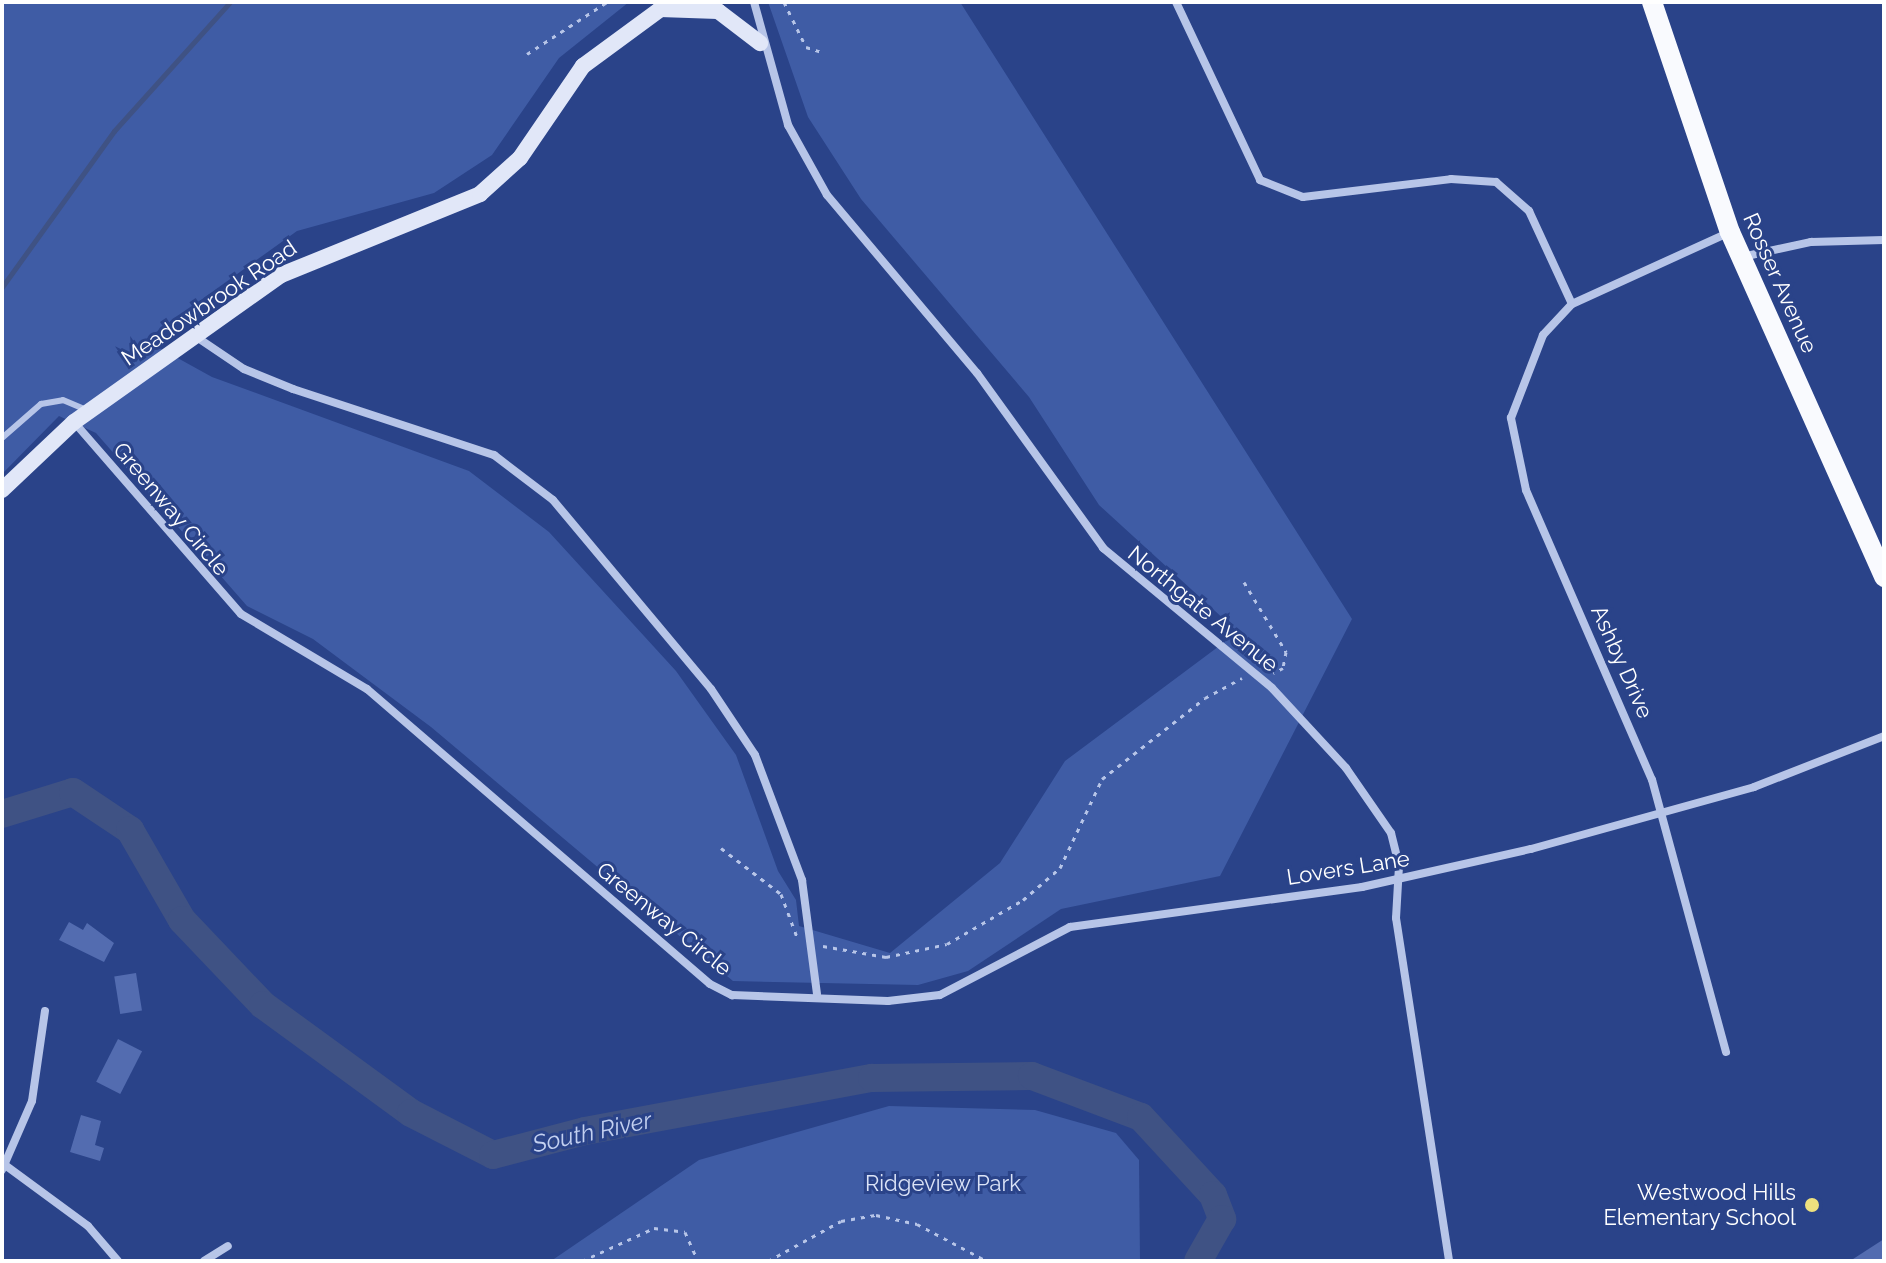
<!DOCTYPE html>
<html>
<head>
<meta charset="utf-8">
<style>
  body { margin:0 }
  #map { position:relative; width:1886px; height:1263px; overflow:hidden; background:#2a4389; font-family:Raleway,sans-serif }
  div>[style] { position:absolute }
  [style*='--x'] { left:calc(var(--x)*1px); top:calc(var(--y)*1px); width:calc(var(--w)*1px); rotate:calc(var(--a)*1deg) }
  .green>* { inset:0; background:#3f5ca5 }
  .stream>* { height:5px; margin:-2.5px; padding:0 2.5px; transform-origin:2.5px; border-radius:2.5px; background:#3f5284 }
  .river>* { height:28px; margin:-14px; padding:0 14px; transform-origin:14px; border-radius:14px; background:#3f5284 }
  .building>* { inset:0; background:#536cb0; transform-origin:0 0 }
  .path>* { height:3px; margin-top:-1.5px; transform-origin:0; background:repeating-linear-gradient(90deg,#b7c5e8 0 4px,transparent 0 10px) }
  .lane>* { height:6px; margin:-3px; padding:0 3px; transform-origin:3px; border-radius:3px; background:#b7c5e8 }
  .street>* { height:8px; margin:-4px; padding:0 4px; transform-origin:4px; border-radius:4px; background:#b7c5e8 }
  .secondary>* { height:16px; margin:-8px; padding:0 8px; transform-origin:8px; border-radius:8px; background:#e1e7f8 }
  .primary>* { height:20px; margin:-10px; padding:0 10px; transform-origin:10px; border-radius:10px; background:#f9fafe }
  .dots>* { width:22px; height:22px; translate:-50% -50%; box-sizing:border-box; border:4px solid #2a4389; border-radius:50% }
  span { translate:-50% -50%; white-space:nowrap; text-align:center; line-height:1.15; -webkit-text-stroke:6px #2a4389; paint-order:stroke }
  .street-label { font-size:22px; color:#fff }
  .park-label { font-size:22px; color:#dbe3f7 }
  .poi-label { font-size:22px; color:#fff }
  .right { translate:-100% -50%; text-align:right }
  .water-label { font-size:24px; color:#c3d0f0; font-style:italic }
  .frame { position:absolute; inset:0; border:4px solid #fff; pointer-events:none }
</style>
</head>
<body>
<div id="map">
  <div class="green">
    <i style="clip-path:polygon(2px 2px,629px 2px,559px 58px,492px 155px,434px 193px,297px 231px,145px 340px,212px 377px,469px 471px,549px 532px,676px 671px,736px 755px,778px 871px,796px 900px,799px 926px,890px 953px,1000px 863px,1065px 761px,1238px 632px,1099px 505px,1029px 397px,861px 199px,808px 117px,768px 2px,960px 2px,1352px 619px,1220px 876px,1061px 909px,968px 971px,918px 985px,733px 981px,431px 727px,313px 639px,247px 606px,96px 433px,59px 416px,2px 474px)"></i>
    <i style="clip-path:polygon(889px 1106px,1035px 1110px,1116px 1133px,1139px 1160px,1140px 1261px,551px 1261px,699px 1160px)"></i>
  </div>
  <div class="stream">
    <i style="--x:2;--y:287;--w:192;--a:-54.3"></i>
    <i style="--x:114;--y:131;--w:173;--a:-48"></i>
  </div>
  <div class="river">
    <i style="--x:2;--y:814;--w:74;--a:-17.2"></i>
    <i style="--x:73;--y:792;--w:69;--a:33.7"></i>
    <i style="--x:130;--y:830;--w:104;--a:60"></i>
    <i style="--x:182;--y:920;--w:117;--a:46.4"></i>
    <i style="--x:263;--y:1005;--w:183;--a:36.1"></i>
    <i style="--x:411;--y:1113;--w:92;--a:27.1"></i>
    <i style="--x:493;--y:1155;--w:95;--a:-14.6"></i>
    <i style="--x:585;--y:1131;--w:292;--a:-10.5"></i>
    <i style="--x:872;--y:1078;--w:160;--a:-0.7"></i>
    <i style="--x:1032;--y:1076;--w:116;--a:20.6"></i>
    <i style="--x:1141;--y:1117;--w:106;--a:47.3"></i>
    <i style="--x:1213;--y:1195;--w:26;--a:69"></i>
    <i style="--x:1222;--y:1219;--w:48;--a:119.7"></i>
  </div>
  <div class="building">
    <i style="clip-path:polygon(69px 922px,83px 930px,87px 923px,114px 943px,104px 962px,59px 940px)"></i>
    <i style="left:136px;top:973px;width:38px;height:22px;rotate:81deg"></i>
    <i style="left:118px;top:1039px;width:27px;height:48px;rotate:27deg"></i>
    <i style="clip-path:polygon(81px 1115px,101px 1121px,95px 1145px,104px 1148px,100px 1161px,70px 1152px)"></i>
    <i style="clip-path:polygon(1884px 1239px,1884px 1261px,1850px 1261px)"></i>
  </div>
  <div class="path">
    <i style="--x:784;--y:2;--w:50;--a:63.9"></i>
    <i style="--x:806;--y:47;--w:16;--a:18"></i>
    <i style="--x:527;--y:54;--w:95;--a:-33"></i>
    <i style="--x:1244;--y:582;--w:82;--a:59"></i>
    <i style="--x:1286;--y:652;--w:16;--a:101"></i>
    <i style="--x:1283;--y:668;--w:11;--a:153"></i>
    <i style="--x:721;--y:848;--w:76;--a:37.5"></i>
    <i style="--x:781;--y:894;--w:46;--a:69.6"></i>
    <i style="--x:823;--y:946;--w:64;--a:9.9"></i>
    <i style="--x:886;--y:957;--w:62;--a:-12"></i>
    <i style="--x:947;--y:944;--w:88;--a:-30.1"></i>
    <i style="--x:1023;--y:900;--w:49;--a:-40.9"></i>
    <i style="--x:1060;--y:868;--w:98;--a:-64.7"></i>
    <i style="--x:1102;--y:779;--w:131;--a:-38.2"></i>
    <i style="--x:1205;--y:698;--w:42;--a:-28.4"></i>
    <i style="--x:582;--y:1261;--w:79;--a:-24.6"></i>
    <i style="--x:654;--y:1228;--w:31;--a:7"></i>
    <i style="--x:685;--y:1232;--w:32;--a:66"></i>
    <i style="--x:768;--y:1261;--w:83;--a:-28.7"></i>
    <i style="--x:841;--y:1221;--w:36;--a:-10"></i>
    <i style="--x:876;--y:1215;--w:42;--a:12.4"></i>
    <i style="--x:917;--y:1224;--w:79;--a:27.9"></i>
  </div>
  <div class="lane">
    <i style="--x:2;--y:438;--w:52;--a:-41.1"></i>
    <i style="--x:41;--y:404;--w:22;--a:-10"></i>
    <i style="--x:63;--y:400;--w:25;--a:23"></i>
  </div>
  <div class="street">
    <i style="--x:754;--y:2;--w:128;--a:74.5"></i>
    <i style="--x:788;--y:125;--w:80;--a:60.9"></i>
    <i style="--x:827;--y:195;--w:233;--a:49.9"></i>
    <i style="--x:977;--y:373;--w:216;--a:54.2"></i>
    <i style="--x:1103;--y:548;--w:219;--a:39.6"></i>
    <i style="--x:1272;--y:688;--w:109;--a:47.2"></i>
    <i style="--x:1346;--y:768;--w:79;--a:55.3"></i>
    <i style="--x:1391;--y:833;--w:34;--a:76"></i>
    <i style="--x:1399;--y:866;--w:52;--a:93.3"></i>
    <i style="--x:1396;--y:918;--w:347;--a:81.2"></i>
    <i style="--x:1176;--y:2;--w:197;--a:64.7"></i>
    <i style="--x:1260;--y:180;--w:46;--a:21.6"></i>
    <i style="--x:1303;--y:197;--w:149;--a:-6.9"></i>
    <i style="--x:1451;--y:179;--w:45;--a:3.8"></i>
    <i style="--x:1496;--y:182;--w:44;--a:41.3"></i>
    <i style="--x:1529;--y:211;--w:102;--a:65.2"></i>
    <i style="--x:1742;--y:257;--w:71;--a:-12.3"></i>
    <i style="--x:1811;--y:242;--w:73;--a:-1.6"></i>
    <i style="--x:195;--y:336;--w:59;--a:34"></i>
    <i style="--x:244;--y:369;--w:53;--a:22.2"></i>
    <i style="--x:293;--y:389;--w:212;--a:18.2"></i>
    <i style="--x:494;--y:455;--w:74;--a:37.3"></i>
    <i style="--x:553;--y:500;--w:246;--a:50.1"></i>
    <i style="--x:711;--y:689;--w:79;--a:56.3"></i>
    <i style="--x:755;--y:755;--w:134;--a:69.4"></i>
    <i style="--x:802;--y:880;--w:115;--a:82.5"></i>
    <i style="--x:74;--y:422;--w:254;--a:49"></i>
    <i style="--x:241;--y:614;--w:147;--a:30.8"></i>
    <i style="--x:367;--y:689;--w:452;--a:40.7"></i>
    <i style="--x:710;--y:984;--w:25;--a:27"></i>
    <i style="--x:732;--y:995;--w:156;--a:2.2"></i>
    <i style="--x:888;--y:1001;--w:52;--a:-6.6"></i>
    <i style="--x:940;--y:995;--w:147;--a:-27.6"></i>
    <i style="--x:1070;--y:927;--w:295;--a:-7.8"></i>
    <i style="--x:1362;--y:887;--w:173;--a:-12.7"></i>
    <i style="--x:1531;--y:849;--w:231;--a:-15.5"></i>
    <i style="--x:1754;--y:787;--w:140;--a:-21.4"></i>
    <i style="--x:1726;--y:1052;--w:282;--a:-105.2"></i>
    <i style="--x:1652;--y:780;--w:316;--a:-113.5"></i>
    <i style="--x:1526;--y:490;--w:74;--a:-101.8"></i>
    <i style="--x:1511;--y:418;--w:89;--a:-68.9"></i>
    <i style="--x:1543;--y:335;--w:42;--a:-46.9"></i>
    <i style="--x:1572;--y:304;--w:174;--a:-24.5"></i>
    <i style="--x:5;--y:1165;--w:103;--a:36.3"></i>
    <i style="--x:88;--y:1226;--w:46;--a:49.4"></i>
    <i style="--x:2;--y:1170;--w:75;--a:-66.5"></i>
    <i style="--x:32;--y:1101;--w:91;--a:-81.8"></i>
    <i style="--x:204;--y:1261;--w:28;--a:-32"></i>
  </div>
  <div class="secondary">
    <i style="--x:660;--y:9;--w:58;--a:2"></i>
    <i style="--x:718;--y:11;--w:53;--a:37.3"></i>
    <i style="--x:2;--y:490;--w:99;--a:-43.4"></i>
    <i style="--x:74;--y:422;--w:254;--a:-35.4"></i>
    <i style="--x:281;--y:275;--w:215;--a:-22.1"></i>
    <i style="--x:480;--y:194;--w:54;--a:-42"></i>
    <i style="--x:520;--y:158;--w:112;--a:-55.6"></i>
    <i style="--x:583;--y:66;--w:108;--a:-36.3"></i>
  </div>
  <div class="primary">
    <i style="--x:1652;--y:2;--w:243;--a:71.3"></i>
    <i style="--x:1730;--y:232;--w:378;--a:65.9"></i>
  </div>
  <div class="dots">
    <i style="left:1812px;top:1205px;background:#efe17e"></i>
  </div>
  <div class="street-label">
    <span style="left:1780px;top:283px;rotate:66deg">Rosser Avenue</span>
    <span style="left:209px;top:303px;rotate:-34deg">Meadowbrook Road</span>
    <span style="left:171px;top:509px;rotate:50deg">Greenway Circle</span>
    <span style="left:1203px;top:609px;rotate:39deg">Northgate Avenue</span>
    <span style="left:1622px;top:662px;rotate:66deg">Ashby Drive</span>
    <span style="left:1348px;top:868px;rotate:-9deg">Lovers Lane</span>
    <span style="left:664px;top:919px;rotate:39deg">Greenway Circle</span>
  </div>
  <div class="park-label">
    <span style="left:943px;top:1184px">Ridgeview Park</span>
  </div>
  <div class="poi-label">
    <span class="right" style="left:1796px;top:1205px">Westwood Hills<br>Elementary School</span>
  </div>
  <div class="water-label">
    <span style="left:592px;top:1132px;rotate:-12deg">South River</span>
  </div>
  <div class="frame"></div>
</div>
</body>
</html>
